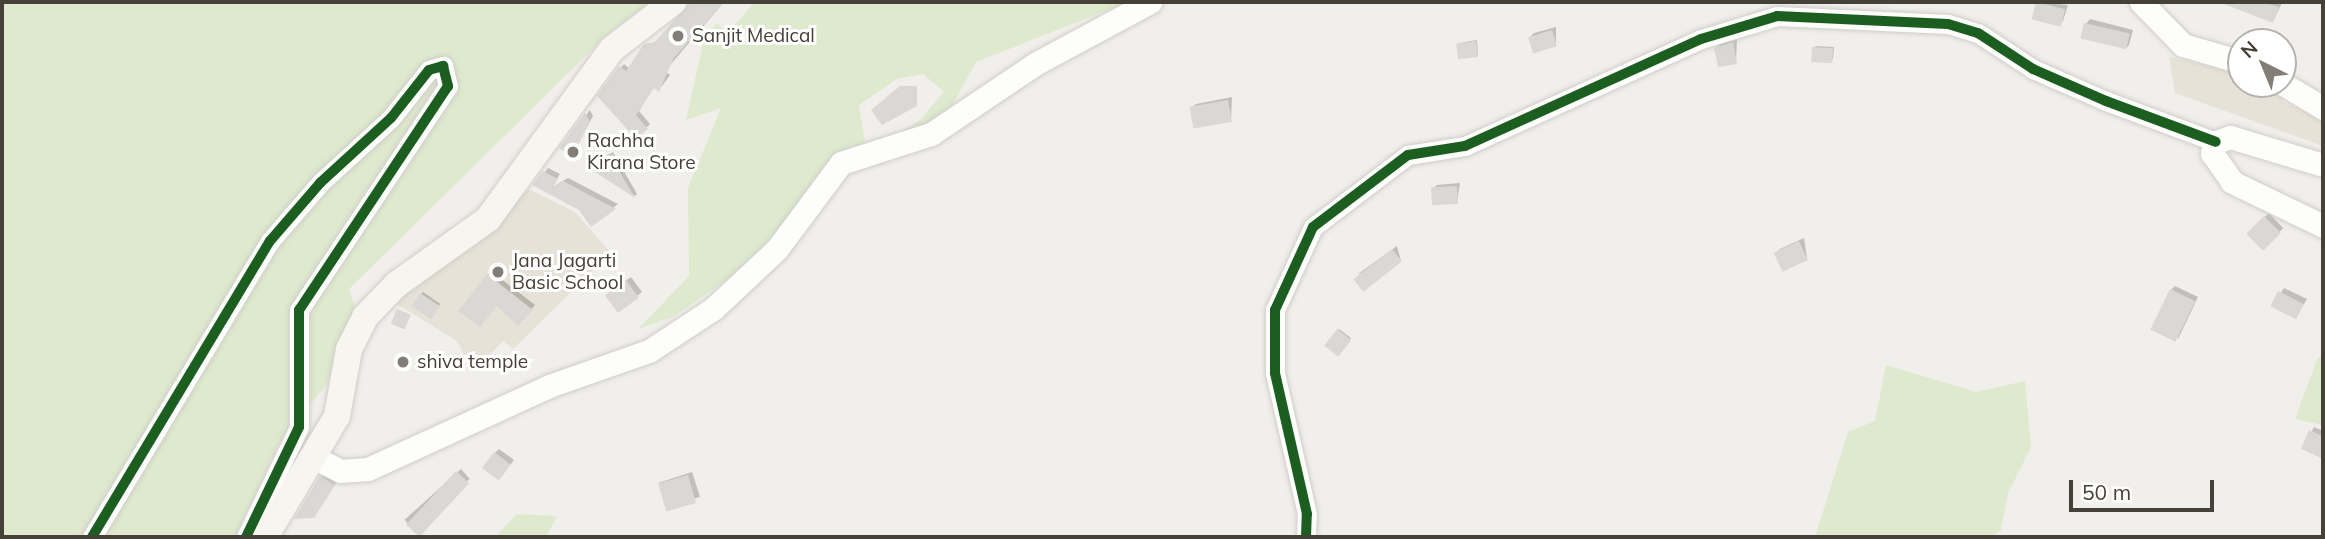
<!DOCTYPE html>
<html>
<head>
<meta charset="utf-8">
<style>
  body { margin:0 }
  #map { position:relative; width:2325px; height:539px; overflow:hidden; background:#f1efeb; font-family:Mulish,sans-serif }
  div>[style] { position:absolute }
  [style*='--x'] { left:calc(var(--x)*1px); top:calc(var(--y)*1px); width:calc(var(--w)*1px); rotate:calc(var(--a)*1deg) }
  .education>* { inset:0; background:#e7e2d7 }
  .green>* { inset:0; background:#dee9cd }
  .shadow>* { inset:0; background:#0003; transform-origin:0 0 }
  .building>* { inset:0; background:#dad8d4; transform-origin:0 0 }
  .roads { filter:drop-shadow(0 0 2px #cfcdc9) drop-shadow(0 0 2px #cfcdc9) }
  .minor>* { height:19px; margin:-9.5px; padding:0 9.5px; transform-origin:9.5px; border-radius:9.5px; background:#fdfdfc }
  .tertiary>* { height:23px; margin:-11.5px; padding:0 11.5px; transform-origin:11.5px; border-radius:11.5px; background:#fdfdfc }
  .secondary>* { height:26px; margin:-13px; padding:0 13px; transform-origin:13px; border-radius:13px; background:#f6f5f0 }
  .cycleway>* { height:10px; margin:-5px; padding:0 5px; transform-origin:5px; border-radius:5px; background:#1b5e20 }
  .dots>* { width:19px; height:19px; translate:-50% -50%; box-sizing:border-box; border:4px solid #fff; border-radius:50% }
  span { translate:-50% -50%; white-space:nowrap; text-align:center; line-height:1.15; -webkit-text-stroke:6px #fff; paint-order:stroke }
  .poi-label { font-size:19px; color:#464138 }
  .left { translate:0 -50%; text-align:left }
  .frame { position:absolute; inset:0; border:4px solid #464138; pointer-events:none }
  .north { position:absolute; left:2227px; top:28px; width:70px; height:70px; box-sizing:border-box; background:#fff; border:2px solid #b5b3af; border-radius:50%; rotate:317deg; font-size:19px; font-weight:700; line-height:28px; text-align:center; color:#464138 }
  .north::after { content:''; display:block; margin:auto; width:24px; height:32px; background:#827e77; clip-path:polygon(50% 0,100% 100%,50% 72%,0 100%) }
  .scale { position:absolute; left:2069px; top:480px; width:145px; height:32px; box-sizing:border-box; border:4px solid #464138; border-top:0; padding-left:9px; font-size:21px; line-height:24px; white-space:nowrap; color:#464138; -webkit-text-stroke:5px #fff; paint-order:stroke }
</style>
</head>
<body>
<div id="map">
  <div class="education">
    <i style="clip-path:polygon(2169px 57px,2241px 73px,2241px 84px,2272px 84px,2283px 102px,2323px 120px,2323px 146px,2175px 93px)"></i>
    <i style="clip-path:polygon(529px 189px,575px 212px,611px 253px,513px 349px,503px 341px,473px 372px,457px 341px,377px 292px)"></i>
  </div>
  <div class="green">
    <i style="clip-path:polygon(2px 2px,650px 2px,608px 34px,349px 289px,358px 316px,326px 385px,280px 442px,235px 537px,2px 537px)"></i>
    <i style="clip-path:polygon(755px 2px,1128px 2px,976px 62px,945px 119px,880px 146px,920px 120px,944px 92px,923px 74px,897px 79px,859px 105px,865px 143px,841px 150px,751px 263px,673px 317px,638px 329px,689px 276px,688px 188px,721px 108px,686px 120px,704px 39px,717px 23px,727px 33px)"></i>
    <i style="clip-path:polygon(2318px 357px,2323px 358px,2323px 425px,2295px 419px)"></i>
    <i style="clip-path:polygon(1886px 365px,1976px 392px,2025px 381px,2031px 447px,2008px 493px,2001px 530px,1991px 537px,1815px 537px,1848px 432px,1875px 421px)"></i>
    <i style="clip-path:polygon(517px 514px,557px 516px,546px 537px,495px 537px)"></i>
  </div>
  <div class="shadow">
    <i style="clip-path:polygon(694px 2px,724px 2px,665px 71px,670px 75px,662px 86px,654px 86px,639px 111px,650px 124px,636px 137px,599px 96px,624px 64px,630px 69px,646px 45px,660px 40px)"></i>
    <i style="clip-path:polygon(2038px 2px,2068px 5px,2063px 21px,2033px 18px)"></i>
    <i style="clip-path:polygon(2247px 2px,2277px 2px,2282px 3px,2273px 21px,2244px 11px)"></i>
    <i style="clip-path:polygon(2090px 19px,2133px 30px,2129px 45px,2125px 49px,2086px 24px)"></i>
    <i style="clip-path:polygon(1556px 27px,1556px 45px,1530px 37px,1534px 33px)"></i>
    <i style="clip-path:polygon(1737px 39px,1736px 62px,1716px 48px,1720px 44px)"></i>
    <i style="clip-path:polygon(1477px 40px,1478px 55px,1458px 45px,1459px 43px)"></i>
    <i style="clip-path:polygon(1816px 46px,1834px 47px,1833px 59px,1814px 48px)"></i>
    <i style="clip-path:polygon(1232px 97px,1231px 121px,1192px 108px,1196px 104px)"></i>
    <i style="clip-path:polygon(590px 110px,593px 116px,572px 155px,562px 148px)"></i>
    <i style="clip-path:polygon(613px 152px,637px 194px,635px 196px,590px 166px)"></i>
    <i style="clip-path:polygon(548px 168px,560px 174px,551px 188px,568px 178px,618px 204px,592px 224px,580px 208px,535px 185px)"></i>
    <i style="clip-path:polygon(1460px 183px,1457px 202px,1433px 189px,1437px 185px)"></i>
    <i style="left:2269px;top:213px;width:21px;height:30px;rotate:47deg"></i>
    <i style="clip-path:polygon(1804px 238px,1807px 258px,1776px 253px,1780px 249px)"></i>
    <i style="clip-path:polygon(1397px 246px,1401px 261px,1358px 274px)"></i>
    <i style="clip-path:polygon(492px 272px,535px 305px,518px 324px,488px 275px)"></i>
    <i style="clip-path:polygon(631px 277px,642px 292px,618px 311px,611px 291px)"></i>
    <i style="clip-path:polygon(2175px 286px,2198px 297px,2178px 339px,2171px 290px)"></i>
    <i style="clip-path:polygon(2284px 288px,2307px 299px,2296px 317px,2273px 305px)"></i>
    <i style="left:423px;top:292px;width:21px;height:17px;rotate:35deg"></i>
    <i style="left:1339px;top:329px;width:15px;height:21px;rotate:37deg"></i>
    <i style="clip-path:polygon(2314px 427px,2323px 431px,2323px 457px,2303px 448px)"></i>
    <i style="clip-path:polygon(499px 449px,514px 460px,503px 474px,495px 453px)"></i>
    <i style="left:461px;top:469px;width:13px;height:76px;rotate:48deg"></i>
    <i style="left:692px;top:472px;width:26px;height:35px;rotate:72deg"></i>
    <i style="clip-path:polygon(324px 474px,337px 481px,317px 512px,321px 477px)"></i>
  </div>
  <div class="building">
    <i style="clip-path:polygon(690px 2px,724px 2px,673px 59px,659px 92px,654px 88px,636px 115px,648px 129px,636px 139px,597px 96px,619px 66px,626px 71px,644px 44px,655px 42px)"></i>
    <i style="left:2036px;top:2px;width:30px;height:18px;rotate:14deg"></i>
    <i style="clip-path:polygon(2219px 2px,2262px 2px,2279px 7px,2273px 23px)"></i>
    <i style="left:2084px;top:23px;width:47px;height:16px;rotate:13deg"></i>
    <i style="left:1552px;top:30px;width:17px;height:25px;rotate:73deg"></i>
    <i style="left:1476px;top:41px;width:16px;height:20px;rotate:83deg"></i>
    <i style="clip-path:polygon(1733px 42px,1737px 64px,1718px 67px,1714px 48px)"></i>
    <i style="left:1812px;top:47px;width:21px;height:15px;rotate:3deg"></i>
    <i style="clip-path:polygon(900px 86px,917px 86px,917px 106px,882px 125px,871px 110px)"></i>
    <i style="left:1228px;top:100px;width:22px;height:39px;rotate:80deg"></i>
    <i style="clip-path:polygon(585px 113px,590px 122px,572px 157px,559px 148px)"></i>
    <i style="clip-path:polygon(609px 154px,635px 198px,587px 167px)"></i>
    <i style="clip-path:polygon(543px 171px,558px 179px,552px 188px,563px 181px,616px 209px,591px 227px,579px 210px,532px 185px)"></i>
    <i style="left:1457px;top:186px;width:18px;height:26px;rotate:87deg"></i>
    <i style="left:2264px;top:216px;width:24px;height:25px;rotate:45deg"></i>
    <i style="left:1799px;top:241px;width:21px;height:28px;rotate:65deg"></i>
    <i style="left:1392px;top:249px;width:16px;height:49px;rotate:52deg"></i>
    <i style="clip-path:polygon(487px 274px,533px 310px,518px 326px,497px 306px,480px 327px,458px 311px)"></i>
    <i style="left:626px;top:280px;width:22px;height:26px;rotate:54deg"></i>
    <i style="left:2170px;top:289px;width:28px;height:45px;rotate:26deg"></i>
    <i style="left:2278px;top:291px;width:29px;height:17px;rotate:27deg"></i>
    <i style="left:420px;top:293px;width:24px;height:16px;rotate:33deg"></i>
    <i style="left:397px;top:309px;width:15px;height:16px;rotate:23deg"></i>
    <i style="left:1337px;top:329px;width:18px;height:21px;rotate:38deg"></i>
    <i style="clip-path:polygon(2309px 430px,2323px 436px,2323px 459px,2301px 449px)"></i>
    <i style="left:494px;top:452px;width:21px;height:20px;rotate:37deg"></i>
    <i style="left:456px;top:471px;width:18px;height:73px;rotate:43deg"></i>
    <i style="left:688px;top:475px;width:29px;height:31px;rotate:74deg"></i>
    <i style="clip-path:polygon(320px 476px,335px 485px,314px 518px,294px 519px)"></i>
  </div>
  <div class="roads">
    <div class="minor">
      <i style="--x:92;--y:537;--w:345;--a:-59"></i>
      <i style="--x:270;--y:241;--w:77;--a:-49.2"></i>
      <i style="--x:320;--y:183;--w:96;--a:-42.5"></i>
      <i style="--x:391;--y:118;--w:61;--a:-51.6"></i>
      <i style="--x:429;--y:70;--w:15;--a:-16"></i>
      <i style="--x:443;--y:66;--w:21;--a:76"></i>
      <i style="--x:448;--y:86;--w:269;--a:123.6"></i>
      <i style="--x:299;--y:310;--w:117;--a:90"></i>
      <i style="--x:299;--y:427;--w:122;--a:115.7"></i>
      <i style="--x:1306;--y:537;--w:23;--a:-88"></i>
      <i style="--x:1307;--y:514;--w:145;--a:-102.8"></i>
      <i style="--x:1275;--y:373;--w:63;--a:-90"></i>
      <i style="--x:1275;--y:310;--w:91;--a:-65.4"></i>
      <i style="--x:1313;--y:227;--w:119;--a:-37.2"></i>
      <i style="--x:1408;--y:155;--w:58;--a:-9"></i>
      <i style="--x:1465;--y:146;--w:259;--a:-24.4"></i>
      <i style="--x:1701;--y:39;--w:79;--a:-16.8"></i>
      <i style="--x:1777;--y:16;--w:171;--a:2.7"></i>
      <i style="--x:1948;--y:24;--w:31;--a:17"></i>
      <i style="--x:1978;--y:33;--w:66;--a:33.2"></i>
      <i style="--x:2033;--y:69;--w:80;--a:23.7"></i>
      <i style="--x:2106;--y:101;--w:117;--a:20.4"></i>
    </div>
    <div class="tertiary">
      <i style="--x:2141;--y:2;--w:60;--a:45.7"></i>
      <i style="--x:2183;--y:45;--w:60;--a:16.3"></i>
      <i style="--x:2283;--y:84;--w:47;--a:31"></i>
      <i style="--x:2323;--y:165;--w:97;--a:-163.2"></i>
      <i style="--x:2230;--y:137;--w:15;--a:160"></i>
      <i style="--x:2216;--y:142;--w:12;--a:110"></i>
      <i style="--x:2212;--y:153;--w:35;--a:55"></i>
      <i style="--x:2232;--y:182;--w:101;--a:25.8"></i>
      <i style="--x:313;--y:457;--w:30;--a:27"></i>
      <i style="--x:340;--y:471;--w:28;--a:-4"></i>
      <i style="--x:368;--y:469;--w:199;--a:-24.6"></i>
      <i style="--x:549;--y:386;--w:106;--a:-19.3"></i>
      <i style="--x:649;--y:351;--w:77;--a:-33.3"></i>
      <i style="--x:713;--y:309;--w:88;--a:-43.2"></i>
      <i style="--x:777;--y:249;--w:107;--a:-53.3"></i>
      <i style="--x:841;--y:163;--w:95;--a:-17.9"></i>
      <i style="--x:931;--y:134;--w:125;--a:-33.9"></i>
      <i style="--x:1035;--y:64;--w:131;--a:-28.3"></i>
    </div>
    <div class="secondary">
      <i style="--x:265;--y:537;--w:141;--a:-59.2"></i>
      <i style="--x:337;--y:416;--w:68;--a:-79.8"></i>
      <i style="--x:349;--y:349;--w:36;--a:-63"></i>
      <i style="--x:365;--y:317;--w:46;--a:-45.9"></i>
      <i style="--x:397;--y:284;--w:112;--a:-35.5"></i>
      <i style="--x:488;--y:219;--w:210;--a:-53.9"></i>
      <i style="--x:612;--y:49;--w:77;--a:-37.6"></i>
    </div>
  </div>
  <div class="cycleway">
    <i style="--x:92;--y:537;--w:345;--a:-59"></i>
    <i style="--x:270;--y:241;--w:77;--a:-49.2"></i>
    <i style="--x:320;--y:183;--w:96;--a:-42.5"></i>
    <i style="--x:391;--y:118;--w:61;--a:-51.6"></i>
    <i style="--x:429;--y:70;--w:15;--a:-16"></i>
    <i style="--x:443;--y:66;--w:21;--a:76"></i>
    <i style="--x:448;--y:86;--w:269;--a:123.6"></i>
    <i style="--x:299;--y:310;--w:117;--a:90"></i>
    <i style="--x:299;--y:427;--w:122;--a:115.7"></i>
    <i style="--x:1306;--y:537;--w:23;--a:-88"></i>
    <i style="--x:1307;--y:514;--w:145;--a:-102.8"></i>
    <i style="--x:1275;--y:373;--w:63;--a:-90"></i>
    <i style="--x:1275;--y:310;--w:91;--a:-65.4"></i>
    <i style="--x:1313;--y:227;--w:119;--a:-37.2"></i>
    <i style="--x:1408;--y:155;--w:58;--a:-9"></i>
    <i style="--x:1465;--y:146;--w:259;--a:-24.4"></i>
    <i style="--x:1701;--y:39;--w:79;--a:-16.8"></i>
    <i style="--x:1777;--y:16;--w:171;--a:2.7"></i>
    <i style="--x:1948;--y:24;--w:31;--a:17"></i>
    <i style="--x:1978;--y:33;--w:66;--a:33.2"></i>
    <i style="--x:2033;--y:69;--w:80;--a:23.7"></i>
    <i style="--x:2106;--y:101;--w:117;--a:20.4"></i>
  </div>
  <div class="dots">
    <i style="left:678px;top:36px;background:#827e77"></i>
    <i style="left:573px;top:152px;background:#827e77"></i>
    <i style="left:498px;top:272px;background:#827e77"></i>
    <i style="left:403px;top:362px;background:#827e77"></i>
  </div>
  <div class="poi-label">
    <span class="left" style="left:692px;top:36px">Sanjit Medical</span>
    <span class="left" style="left:587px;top:152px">Rachha<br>Kirana Store</span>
    <span class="left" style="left:512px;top:272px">Jana Jagarti<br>Basic School</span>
    <span class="left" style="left:417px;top:362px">shiva temple</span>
  </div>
  <div class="frame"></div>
  <div class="north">N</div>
  <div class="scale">50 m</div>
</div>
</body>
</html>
